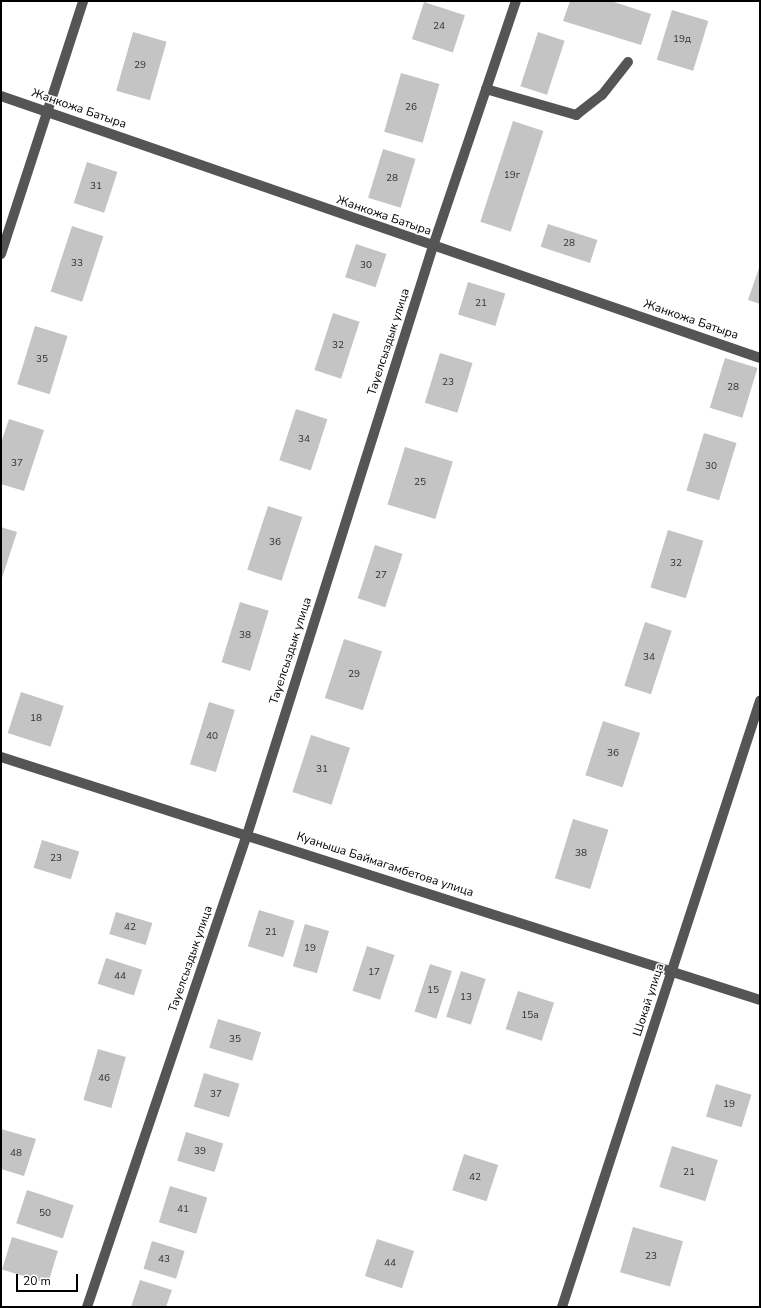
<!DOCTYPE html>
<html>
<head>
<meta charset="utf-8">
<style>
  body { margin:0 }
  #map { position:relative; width:761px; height:1308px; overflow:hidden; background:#fff; font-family:"Nunito Sans",sans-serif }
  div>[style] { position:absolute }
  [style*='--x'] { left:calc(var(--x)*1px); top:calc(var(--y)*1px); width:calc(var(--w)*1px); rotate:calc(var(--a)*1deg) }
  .building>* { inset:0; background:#c4c4c4; transform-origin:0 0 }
  .minor>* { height:10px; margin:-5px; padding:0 5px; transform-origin:5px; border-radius:5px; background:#555 }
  span { translate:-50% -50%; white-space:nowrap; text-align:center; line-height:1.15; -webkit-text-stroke:3px #fff; paint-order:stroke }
  .number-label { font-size:10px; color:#313131 }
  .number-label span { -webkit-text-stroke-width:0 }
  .street-label { font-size:12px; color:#000 }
  .frame { position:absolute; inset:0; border:2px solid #000; pointer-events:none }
  .scale { position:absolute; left:16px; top:1274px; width:62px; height:18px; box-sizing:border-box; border:2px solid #000; border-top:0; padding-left:5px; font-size:12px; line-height:14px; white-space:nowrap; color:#000; -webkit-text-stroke:3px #fff; paint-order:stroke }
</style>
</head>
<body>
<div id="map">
  <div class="building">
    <i style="clip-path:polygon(570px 1px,611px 1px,651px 14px,641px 45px,563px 21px)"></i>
    <i style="left:424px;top:2px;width:43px;height:39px;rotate:18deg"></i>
    <i style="left:672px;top:10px;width:38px;height:52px;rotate:17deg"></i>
    <i style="left:133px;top:32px;width:35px;height:61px;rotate:16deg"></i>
    <i style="left:538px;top:32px;width:28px;height:57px;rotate:18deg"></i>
    <i style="left:401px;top:73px;width:40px;height:61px;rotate:16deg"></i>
    <i style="left:513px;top:121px;width:32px;height:106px;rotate:18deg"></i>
    <i style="left:383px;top:149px;width:34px;height:51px;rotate:17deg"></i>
    <i style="left:87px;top:162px;width:32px;height:43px;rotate:18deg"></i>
    <i style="left:548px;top:224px;width:52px;height:24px;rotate:18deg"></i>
    <i style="left:72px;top:226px;width:33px;height:69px;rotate:18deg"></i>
    <i style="left:356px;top:244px;width:32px;height:35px;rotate:18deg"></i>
    <i style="clip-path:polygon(760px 265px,760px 304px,748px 300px)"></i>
    <i style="left:468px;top:282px;width:39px;height:34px;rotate:17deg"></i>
    <i style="left:333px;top:313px;width:28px;height:60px;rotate:18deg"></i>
    <i style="left:35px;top:326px;width:34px;height:61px;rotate:17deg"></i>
    <i style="left:440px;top:353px;width:34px;height:52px;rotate:17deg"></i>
    <i style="left:725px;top:358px;width:34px;height:52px;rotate:17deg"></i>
    <i style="left:296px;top:409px;width:33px;height:54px;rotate:18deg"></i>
    <i style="clip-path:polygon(9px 419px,44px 430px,24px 491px,1px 484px,1px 443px)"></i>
    <i style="left:704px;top:433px;width:34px;height:60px;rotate:17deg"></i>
    <i style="left:405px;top:447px;width:50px;height:60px;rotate:17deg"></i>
    <i style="left:268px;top:506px;width:36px;height:67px;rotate:18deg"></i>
    <i style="clip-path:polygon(1px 527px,17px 532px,1px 581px)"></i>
    <i style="left:668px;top:530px;width:37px;height:60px;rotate:17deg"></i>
    <i style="left:375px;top:545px;width:29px;height:56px;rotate:18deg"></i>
    <i style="left:240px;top:602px;width:30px;height:63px;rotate:17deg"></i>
    <i style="left:645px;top:622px;width:28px;height:67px;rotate:18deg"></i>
    <i style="left:344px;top:639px;width:40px;height:62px;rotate:18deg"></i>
    <i style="left:21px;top:692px;width:45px;height:43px;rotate:18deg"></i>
    <i style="left:209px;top:702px;width:27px;height:65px;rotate:17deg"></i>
    <i style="left:603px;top:721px;width:39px;height:57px;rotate:18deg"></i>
    <i style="left:311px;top:735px;width:41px;height:60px;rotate:18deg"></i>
    <i style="left:573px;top:819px;width:37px;height:62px;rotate:17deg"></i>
    <i style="left:42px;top:840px;width:39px;height:29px;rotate:17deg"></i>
    <i style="left:259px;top:910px;width:37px;height:38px;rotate:17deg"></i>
    <i style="left:116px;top:912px;width:38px;height:23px;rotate:17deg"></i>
    <i style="left:305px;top:924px;width:25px;height:44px;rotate:16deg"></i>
    <i style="left:367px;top:946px;width:29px;height:47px;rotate:18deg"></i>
    <i style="left:106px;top:958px;width:38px;height:27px;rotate:18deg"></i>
    <i style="left:430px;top:964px;width:23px;height:50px;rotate:18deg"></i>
    <i style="left:461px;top:971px;width:26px;height:48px;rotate:18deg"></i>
    <i style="left:518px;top:991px;width:38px;height:40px;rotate:18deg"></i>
    <i style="left:218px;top:1019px;width:45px;height:30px;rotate:17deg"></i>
    <i style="left:98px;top:1049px;width:29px;height:53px;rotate:16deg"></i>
    <i style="left:204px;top:1073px;width:37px;height:35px;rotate:17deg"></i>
    <i style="left:716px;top:1084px;width:37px;height:34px;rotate:17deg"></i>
    <i style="clip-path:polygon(1px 1129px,36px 1139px,24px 1176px,1px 1169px)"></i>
    <i style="left:186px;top:1132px;width:39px;height:30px;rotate:17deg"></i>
    <i style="left:672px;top:1146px;width:48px;height:43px;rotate:17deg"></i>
    <i style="left:464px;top:1154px;width:36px;height:38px;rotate:18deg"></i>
    <i style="left:170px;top:1186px;width:39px;height:38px;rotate:17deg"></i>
    <i style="left:27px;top:1190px;width:49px;height:35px;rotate:18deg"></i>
    <i style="left:633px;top:1227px;width:52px;height:47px;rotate:16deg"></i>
    <i style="left:12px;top:1237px;width:48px;height:34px;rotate:17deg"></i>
    <i style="left:377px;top:1239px;width:39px;height:39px;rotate:18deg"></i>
    <i style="left:152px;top:1241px;width:34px;height:29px;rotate:17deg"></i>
    <i style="clip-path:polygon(140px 1280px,172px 1290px,166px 1307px,131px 1307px)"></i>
  </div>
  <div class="minor">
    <i style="--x:486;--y:89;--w:94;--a:16.1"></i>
    <i style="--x:576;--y:115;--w:33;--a:-38"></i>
    <i style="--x:602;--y:95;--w:42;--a:-51.8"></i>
    <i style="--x:1;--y:96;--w:803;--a:19.04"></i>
    <i style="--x:1;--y:254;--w:266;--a:-72"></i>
    <i style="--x:1;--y:757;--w:797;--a:17.75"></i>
    <i style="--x:87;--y:1307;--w:498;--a:-71.3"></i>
    <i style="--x:247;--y:835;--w:618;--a:-72.47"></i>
    <i style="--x:433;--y:246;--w:259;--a:-71.3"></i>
    <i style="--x:562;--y:1307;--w:638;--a:-71.91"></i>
  </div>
  <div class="number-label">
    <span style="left:439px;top:27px">24</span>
    <span style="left:682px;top:40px">19д</span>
    <span style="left:140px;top:66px">29</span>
    <span style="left:411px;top:108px">26</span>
    <span style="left:512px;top:176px">19г</span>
    <span style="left:392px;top:179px">28</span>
    <span style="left:96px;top:187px">31</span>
    <span style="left:569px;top:244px">28</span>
    <span style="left:77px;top:264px">33</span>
    <span style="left:366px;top:266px">30</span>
    <span style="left:481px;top:304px">21</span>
    <span style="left:338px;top:346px">32</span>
    <span style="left:42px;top:360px">35</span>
    <span style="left:448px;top:383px">23</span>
    <span style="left:733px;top:388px">28</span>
    <span style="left:304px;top:440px">34</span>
    <span style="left:17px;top:464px">37</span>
    <span style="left:711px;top:467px">30</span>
    <span style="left:420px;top:483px">25</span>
    <span style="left:275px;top:543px">36</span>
    <span style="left:676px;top:564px">32</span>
    <span style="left:381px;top:576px">27</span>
    <span style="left:245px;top:636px">38</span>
    <span style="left:649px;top:658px">34</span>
    <span style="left:354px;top:675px">29</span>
    <span style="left:36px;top:719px">18</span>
    <span style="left:212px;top:737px">40</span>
    <span style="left:613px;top:754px">36</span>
    <span style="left:322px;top:770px">31</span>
    <span style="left:581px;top:854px">38</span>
    <span style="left:56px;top:859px">23</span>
    <span style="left:130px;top:928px">42</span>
    <span style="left:271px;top:933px">21</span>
    <span style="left:310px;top:949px">19</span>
    <span style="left:374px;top:973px">17</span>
    <span style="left:120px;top:977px">44</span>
    <span style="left:433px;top:991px">15</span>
    <span style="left:466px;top:998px">13</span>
    <span style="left:530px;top:1016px">15а</span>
    <span style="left:235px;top:1040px">35</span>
    <span style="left:104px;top:1079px">46</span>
    <span style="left:216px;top:1095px">37</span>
    <span style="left:729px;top:1105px">19</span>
    <span style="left:200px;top:1152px">39</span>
    <span style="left:16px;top:1154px">48</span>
    <span style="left:689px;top:1173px">21</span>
    <span style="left:475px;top:1178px">42</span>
    <span style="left:183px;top:1210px">41</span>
    <span style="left:45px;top:1214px">50</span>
    <span style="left:651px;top:1257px">23</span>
    <span style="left:164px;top:1260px">43</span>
    <span style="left:390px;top:1264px">44</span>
  </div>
  <div class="street-label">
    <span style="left:79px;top:109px;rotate:19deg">Жанкожа Батыра</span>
    <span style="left:384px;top:216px;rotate:19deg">Жанкожа Батыра</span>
    <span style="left:691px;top:320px;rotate:19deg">Жанкожа Батыра</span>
    <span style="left:389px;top:342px;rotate:-72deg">Тауелсыздык улица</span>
    <span style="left:291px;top:651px;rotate:-72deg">Тауелсыздык улица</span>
    <span style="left:385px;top:865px;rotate:18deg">Куаныша Баймагамбетова улица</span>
    <span style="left:191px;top:959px;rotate:-71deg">Тауелсыздык улица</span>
    <span style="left:649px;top:1000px;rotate:-72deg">Шокай улица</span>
  </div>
  <div class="frame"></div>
  <div class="scale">20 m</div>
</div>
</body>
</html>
